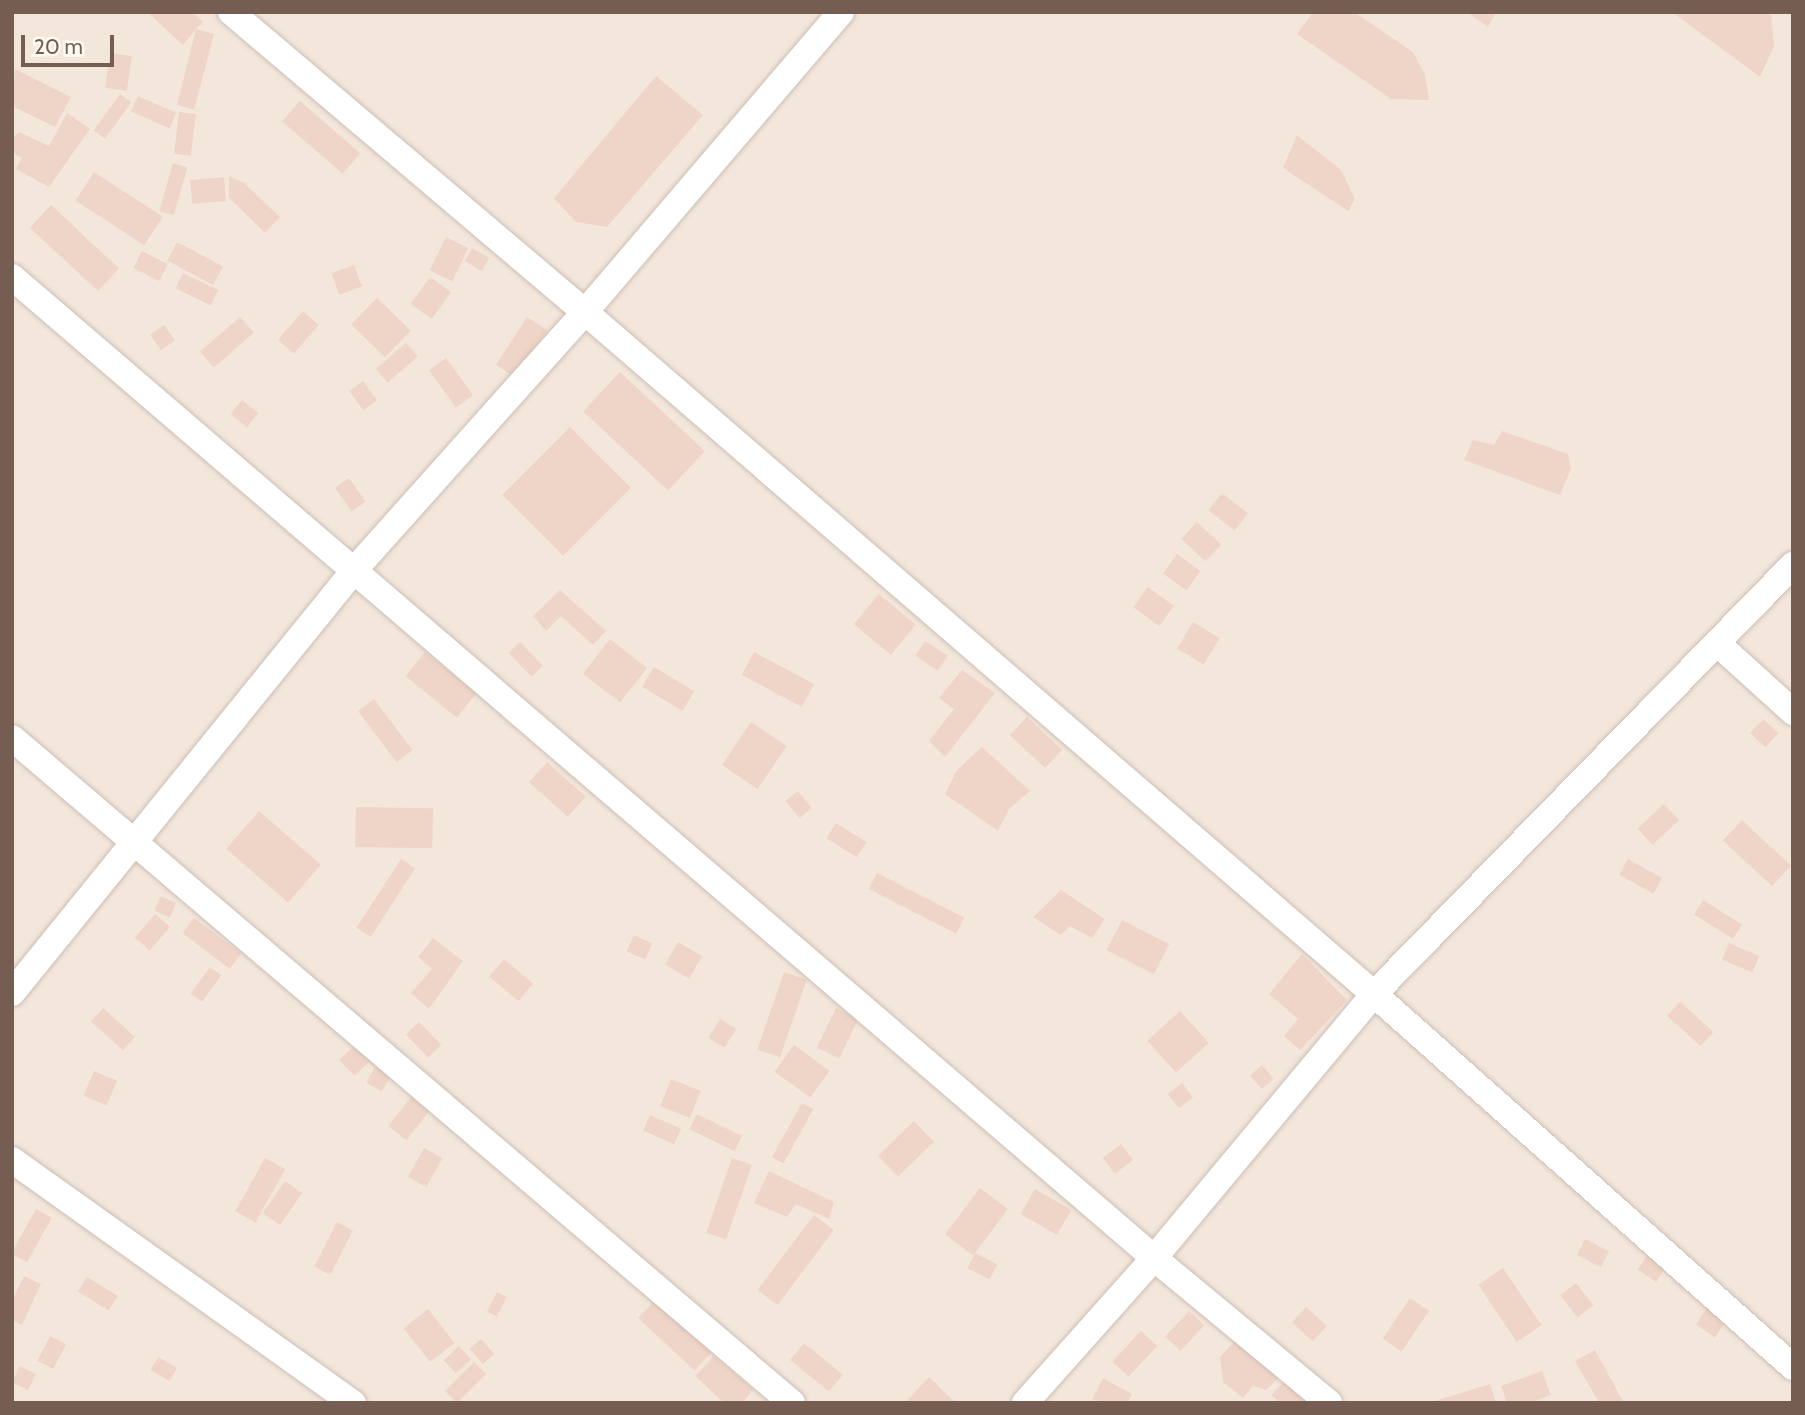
<!DOCTYPE html>
<html>
<head>
<meta charset="utf-8">
<style>
  body { margin:0 }
  #map { position:relative; width:1805px; height:1415px; overflow:hidden; background:#fbf5ed; font-family:Cabin,sans-serif }
  div>[style] { position:absolute }
  [style*='--x'] { left:calc(var(--x)*1px); top:calc(var(--y)*1px); width:calc(var(--w)*1px); rotate:calc(var(--a)*1deg) }
  .residential>* { inset:0; background:#f3e7dc; transform-origin:0 0 }
  .building>* { inset:0; background:#efd5c7; transform-origin:0 0 }
  .roads { filter:drop-shadow(0 0 2px #cdbeb3) drop-shadow(0 0 2px #cdbeb3) }
  .minor>* { height:26px; margin:-13px; padding:0 13px; transform-origin:13px; border-radius:13px; background:#fff }
  span { translate:-50% -50%; white-space:nowrap; text-align:center; line-height:1.15; -webkit-text-stroke:5px #fefaf4; paint-order:stroke }
  .frame { position:absolute; inset:0; border:14px solid #765d51; pointer-events:none }
  .scale { position:absolute; left:21px; top:35px; width:93px; height:32px; box-sizing:border-box; border:4px solid #765d51; border-top:0; padding-left:9px; font-size:21px; line-height:24px; white-space:nowrap; color:#765d51; -webkit-text-stroke:5px #fefaf4; paint-order:stroke }
</style>
</head>
<body>
<div id="map">
  <div class="residential">
    <i style="left:12px;top:12px;width:1781px;height:1391px"></i>
  </div>
  <div class="building">
    <i style="clip-path:polygon(147px 12px,192px 12px,203px 22px,196px 29px,214px 34px,194px 110px,177px 105px,196px 29px,183px 45px)"></i>
    <i style="clip-path:polygon(1313px 12px,1354px 12px,1413px 52px,1425px 75px,1429px 100px,1391px 99px,1297px 34px)"></i>
    <i style="clip-path:polygon(1467px 12px,1496px 12px,1488px 27px)"></i>
    <i style="clip-path:polygon(1672px 12px,1771px 12px,1774px 46px,1760px 77px)"></i>
    <i style="left:110px;top:53px;width:22px;height:35px;rotate:8deg"></i>
    <i style="clip-path:polygon(15px 69px,71px 97px,55px 127px,12px 106px)"></i>
    <i style="clip-path:polygon(656px 76px,703px 115px,607px 227px,576px 222px,554px 198px)"></i>
    <i style="left:120px;top:94px;width:14px;height:45px;rotate:36deg"></i>
    <i style="left:138px;top:96px;width:42px;height:17px;rotate:24deg"></i>
    <i style="left:300px;top:101px;width:80px;height:27px;rotate:41deg"></i>
    <i style="left:179px;top:112px;width:17px;height:42px;rotate:7deg"></i>
    <i style="clip-path:polygon(67px 113px,90px 129px,49px 187px,16px 169px,22px 158px,12px 152px,12px 138px,19px 132px,49px 146px)"></i>
    <i style="clip-path:polygon(1297px 135px,1341px 170px,1355px 199px,1348px 211px,1283px 168px)"></i>
    <i style="left:173px;top:163px;width:15px;height:50px;rotate:16deg"></i>
    <i style="left:94px;top:172px;width:82px;height:34px;rotate:33deg"></i>
    <i style="clip-path:polygon(229px 176px,244px 183px,280px 217px,265px 233px,229px 198px)"></i>
    <i style="left:224px;top:177px;width:24px;height:34px;rotate:85deg"></i>
    <i style="left:51px;top:205px;width:93px;height:31px;rotate:43deg"></i>
    <i style="left:446px;top:237px;width:25px;height:37px;rotate:26deg"></i>
    <i style="left:177px;top:242px;width:52px;height:21px;rotate:28deg"></i>
    <i style="left:472px;top:248px;width:20px;height:15px;rotate:30deg"></i>
    <i style="left:142px;top:251px;width:29px;height:19px;rotate:27deg"></i>
    <i style="left:354px;top:265px;width:23px;height:24px;rotate:70deg"></i>
    <i style="left:183px;top:273px;width:39px;height:17px;rotate:26deg"></i>
    <i style="left:430px;top:277px;width:26px;height:33px;rotate:36deg"></i>
    <i style="left:377px;top:298px;width:47px;height:37px;rotate:44deg"></i>
    <i style="left:303px;top:311px;width:21px;height:38px;rotate:41deg"></i>
    <i style="left:240px;top:317px;width:21px;height:53px;rotate:49deg"></i>
    <i style="left:527px;top:317px;width:24px;height:57px;rotate:33deg"></i>
    <i style="left:164px;top:325px;width:19px;height:17px;rotate:55deg"></i>
    <i style="left:406px;top:343px;width:18px;height:40px;rotate:49deg"></i>
    <i style="left:446px;top:358px;width:46px;height:21px;rotate:54deg"></i>
    <i style="left:620px;top:372px;width:116px;height:54px;rotate:43deg"></i>
    <i style="left:363px;top:381px;width:24px;height:17px;rotate:54deg"></i>
    <i style="left:242px;top:400px;width:21px;height:18px;rotate:39deg"></i>
    <i style="left:570px;top:427px;width:86px;height:96px;rotate:45deg"></i>
    <i style="clip-path:polygon(1502px 431px,1568px 454px,1571px 469px,1560px 495px,1464px 460px,1473px 440px,1494px 445px)"></i>
    <i style="left:349px;top:478px;width:29px;height:17px;rotate:55deg"></i>
    <i style="left:1222px;top:493px;width:33px;height:22px;rotate:38deg"></i>
    <i style="left:1197px;top:522px;width:33px;height:23px;rotate:43deg"></i>
    <i style="left:1177px;top:554px;width:29px;height:24px;rotate:36deg"></i>
    <i style="left:1148px;top:587px;width:32px;height:25px;rotate:36deg"></i>
    <i style="clip-path:polygon(560px 590px,606px 631px,593px 645px,561px 616px,546px 631px,533px 616px)"></i>
    <i style="left:879px;top:594px;width:48px;height:39px;rotate:40deg"></i>
    <i style="left:1193px;top:622px;width:31px;height:31px;rotate:31deg"></i>
    <i style="left:610px;top:639px;width:47px;height:44px;rotate:38deg"></i>
    <i style="left:925px;top:641px;width:27px;height:18px;rotate:33deg"></i>
    <i style="left:520px;top:642px;width:33px;height:16px;rotate:46deg"></i>
    <i style="left:425px;top:652px;width:66px;height:31px;rotate:39deg"></i>
    <i style="left:754px;top:652px;width:68px;height:26px;rotate:28deg"></i>
    <i style="left:654px;top:667px;width:47px;height:23px;rotate:31deg"></i>
    <i style="clip-path:polygon(962px 670px,995px 693px,945px 757px,929px 741px,954px 709px,939px 698px)"></i>
    <i style="left:374px;top:699px;width:64px;height:20px;rotate:53deg"></i>
    <i style="left:1027px;top:717px;width:48px;height:25px;rotate:43deg"></i>
    <i style="left:1763px;top:719px;width:21px;height:19px;rotate:43deg"></i>
    <i style="left:751px;top:722px;width:43px;height:52px;rotate:34deg"></i>
    <i style="clip-path:polygon(982px 747px,1030px 791px,1009px 809px,998px 831px,945px 794px,957px 770px)"></i>
    <i style="left:547px;top:762px;width:52px;height:27px;rotate:42deg"></i>
    <i style="left:798px;top:791px;width:22px;height:16px;rotate:51deg"></i>
    <i style="left:1664px;top:804px;width:22px;height:36px;rotate:47deg"></i>
    <i style="left:356px;top:807px;width:77px;height:40px;rotate:1deg"></i>
    <i style="left:259px;top:811px;width:82px;height:50px;rotate:41deg"></i>
    <i style="left:1742px;top:820px;width:67px;height:28px;rotate:43deg"></i>
    <i style="left:836px;top:823px;width:36px;height:18px;rotate:32deg"></i>
    <i style="left:401px;top:859px;width:17px;height:82px;rotate:33deg"></i>
    <i style="left:1628px;top:859px;width:39px;height:18px;rotate:29deg"></i>
    <i style="left:877px;top:873px;width:98px;height:18px;rotate:27deg"></i>
    <i style="clip-path:polygon(1061px 890px,1105px 919px,1092px 938px,1070px 926px,1061px 935px,1033px 917px)"></i>
    <i style="left:161px;top:896px;width:17px;height:16px;rotate:25deg"></i>
    <i style="left:1703px;top:900px;width:46px;height:17px;rotate:32deg"></i>
    <i style="left:155px;top:914px;width:20px;height:31px;rotate:41deg"></i>
    <i style="left:194px;top:918px;width:59px;height:19px;rotate:37deg"></i>
    <i style="left:1122px;top:920px;width:53px;height:34px;rotate:27deg"></i>
    <i style="left:634px;top:935px;width:20px;height:18px;rotate:24deg"></i>
    <i style="clip-path:polygon(433px 938px,463px 961px,429px 1009px,411px 993px,432px 969px,418px 957px)"></i>
    <i style="left:678px;top:942px;width:28px;height:26px;rotate:30deg"></i>
    <i style="left:1729px;top:943px;width:33px;height:18px;rotate:23deg"></i>
    <i style="clip-path:polygon(1302px 954px,1347px 1000px,1300px 1050px,1284px 1036px,1298px 1019px,1269px 994px)"></i>
    <i style="left:504px;top:959px;width:38px;height:23px;rotate:40deg"></i>
    <i style="left:210px;top:967px;width:14px;height:33px;rotate:36deg"></i>
    <i style="left:784px;top:972px;width:24px;height:82px;rotate:19deg"></i>
    <i style="left:1680px;top:1002px;width:45px;height:19px;rotate:42deg"></i>
    <i style="left:103px;top:1008px;width:43px;height:18px;rotate:42deg"></i>
    <i style="left:836px;top:1008px;width:25px;height:44px;rotate:26deg"></i>
    <i style="left:1180px;top:1011px;width:43px;height:44px;rotate:48deg"></i>
    <i style="left:720px;top:1019px;width:19px;height:22px;rotate:32deg"></i>
    <i style="left:419px;top:1022px;width:32px;height:18px;rotate:46deg"></i>
    <i style="left:356px;top:1044px;width:22px;height:23px;rotate:47deg"></i>
    <i style="left:794px;top:1045px;width:44px;height:33px;rotate:36deg"></i>
    <i style="left:1262px;top:1065px;width:18px;height:16px;rotate:49deg"></i>
    <i style="left:375px;top:1067px;width:18px;height:18px;rotate:29deg"></i>
    <i style="left:94px;top:1071px;width:25px;height:27px;rotate:23deg"></i>
    <i style="left:671px;top:1079px;width:32px;height:29px;rotate:22deg"></i>
    <i style="left:1182px;top:1083px;width:18px;height:18px;rotate:52deg"></i>
    <i style="left:411px;top:1097px;width:23px;height:37px;rotate:38deg"></i>
    <i style="left:802px;top:1103px;width:13px;height:62px;rotate:29deg"></i>
    <i style="left:697px;top:1114px;width:50px;height:17px;rotate:26deg"></i>
    <i style="left:650px;top:1115px;width:34px;height:17px;rotate:24deg"></i>
    <i style="left:914px;top:1121px;width:29px;height:50px;rotate:46deg"></i>
    <i style="left:1121px;top:1144px;width:20px;height:23px;rotate:53deg"></i>
    <i style="left:424px;top:1148px;width:21px;height:33px;rotate:29deg"></i>
    <i style="left:265px;top:1158px;width:23px;height:61px;rotate:29deg"></i>
    <i style="left:732px;top:1158px;width:21px;height:79px;rotate:19deg"></i>
    <i style="clip-path:polygon(769px 1171px,834px 1202px,829px 1219px,796px 1204px,787px 1217px,754px 1203px)"></i>
    <i style="left:285px;top:1181px;width:21px;height:39px;rotate:35deg"></i>
    <i style="left:980px;top:1188px;width:35px;height:58px;rotate:37deg"></i>
    <i style="left:1035px;top:1189px;width:42px;height:29px;rotate:30deg"></i>
    <i style="left:36px;top:1209px;width:18px;height:51px;rotate:29deg"></i>
    <i style="left:814px;top:1215px;width:25px;height:94px;rotate:37deg"></i>
    <i style="left:337px;top:1222px;width:18px;height:50px;rotate:27deg"></i>
    <i style="left:1585px;top:1239px;width:27px;height:18px;rotate:27deg"></i>
    <i style="left:975px;top:1253px;width:25px;height:17px;rotate:27deg"></i>
    <i style="left:1649px;top:1253px;width:22px;height:20px;rotate:34deg"></i>
    <i style="left:1503px;top:1268px;width:69px;height:30px;rotate:56deg"></i>
    <i style="clip-path:polygon(24px 1276px,41px 1284px,22px 1325px,12px 1320px,12px 1301px)"></i>
    <i style="left:87px;top:1277px;width:36px;height:17px;rotate:32deg"></i>
    <i style="left:1576px;top:1283px;width:28px;height:20px;rotate:52deg"></i>
    <i style="left:497px;top:1292px;width:11px;height:22px;rotate:27deg"></i>
    <i style="left:1410px;top:1298px;width:23px;height:49px;rotate:34deg"></i>
    <i style="left:656px;top:1299px;width:77px;height:26px;rotate:43deg"></i>
    <i style="left:1306px;top:1307px;width:28px;height:21px;rotate:42deg"></i>
    <i style="left:1707px;top:1308px;width:23px;height:20px;rotate:34deg"></i>
    <i style="left:428px;top:1309px;width:43px;height:31px;rotate:52deg"></i>
    <i style="left:1189px;top:1311px;width:21px;height:35px;rotate:43deg"></i>
    <i style="left:1141px;top:1331px;width:22px;height:42px;rotate:43deg"></i>
    <i style="left:50px;top:1336px;width:18px;height:28px;rotate:27deg"></i>
    <i style="left:481px;top:1339px;width:20px;height:15px;rotate:49deg"></i>
    <i style="clip-path:polygon(1235px 1341px,1279px 1377px,1266px 1390px,1253px 1386px,1243px 1398px,1223px 1382px,1220px 1357px)"></i>
    <i style="left:804px;top:1343px;width:50px;height:22px;rotate:39deg"></i>
    <i style="left:459px;top:1346px;width:18px;height:21px;rotate:47deg"></i>
    <i style="clip-path:polygon(1595px 1350px,1624px 1403px,1599px 1403px,1575px 1361px)"></i>
    <i style="clip-path:polygon(714px 1356px,753px 1390px,742px 1403px,724px 1403px,695px 1376px)"></i>
    <i style="left:158px;top:1357px;width:22px;height:15px;rotate:30deg"></i>
    <i style="left:474px;top:1362px;width:17px;height:41px;rotate:45deg"></i>
    <i style="left:20px;top:1366px;width:18px;height:18px;rotate:27deg"></i>
    <i style="clip-path:polygon(1542px 1371px,1551px 1395px,1530px 1403px,1507px 1403px,1501px 1386px)"></i>
    <i style="clip-path:polygon(929px 1377px,956px 1403px,905px 1403px)"></i>
    <i style="clip-path:polygon(1103px 1378px,1132px 1394px,1127px 1403px,1092px 1400px)"></i>
    <i style="clip-path:polygon(1284px 1382px,1307px 1403px,1280px 1403px,1271px 1395px)"></i>
    <i style="clip-path:polygon(1490px 1384px,1496px 1403px,1431px 1403px,1431px 1402px)"></i>
  </div>
  <div class="roads">
    <div class="minor">
      <i style="--x:231;--y:12;--w:464;--a:40.3"></i>
      <i style="--x:585;--y:312;--w:1043;--a:40.84"></i>
      <i style="--x:1374;--y:994;--w:561;--a:41.68"></i>
      <i style="--x:12;--y:277;--w:1505;--a:40.66"></i>
      <i style="--x:1154;--y:1258;--w:227;--a:39.6"></i>
      <i style="--x:1717;--y:643;--w:103;--a:42.2"></i>
      <i style="--x:12;--y:738;--w:1025;--a:40.45"></i>
      <i style="--x:12;--y:993;--w:547;--a:-51.01"></i>
      <i style="--x:356;--y:568;--w:343;--a:-48.2"></i>
      <i style="--x:585;--y:312;--w:394;--a:-49.5"></i>
      <i style="--x:12;--y:1160;--w:419;--a:35.5"></i>
      <i style="--x:1025;--y:1403;--w:194;--a:-48.3"></i>
      <i style="--x:1154;--y:1258;--w:344;--a:-50.2"></i>
      <i style="--x:1374;--y:994;--w:600;--a:-45.68"></i>
    </div>
  </div>
  <div class="frame"></div>
  <div class="scale">20 m</div>
</div>
</body>
</html>
